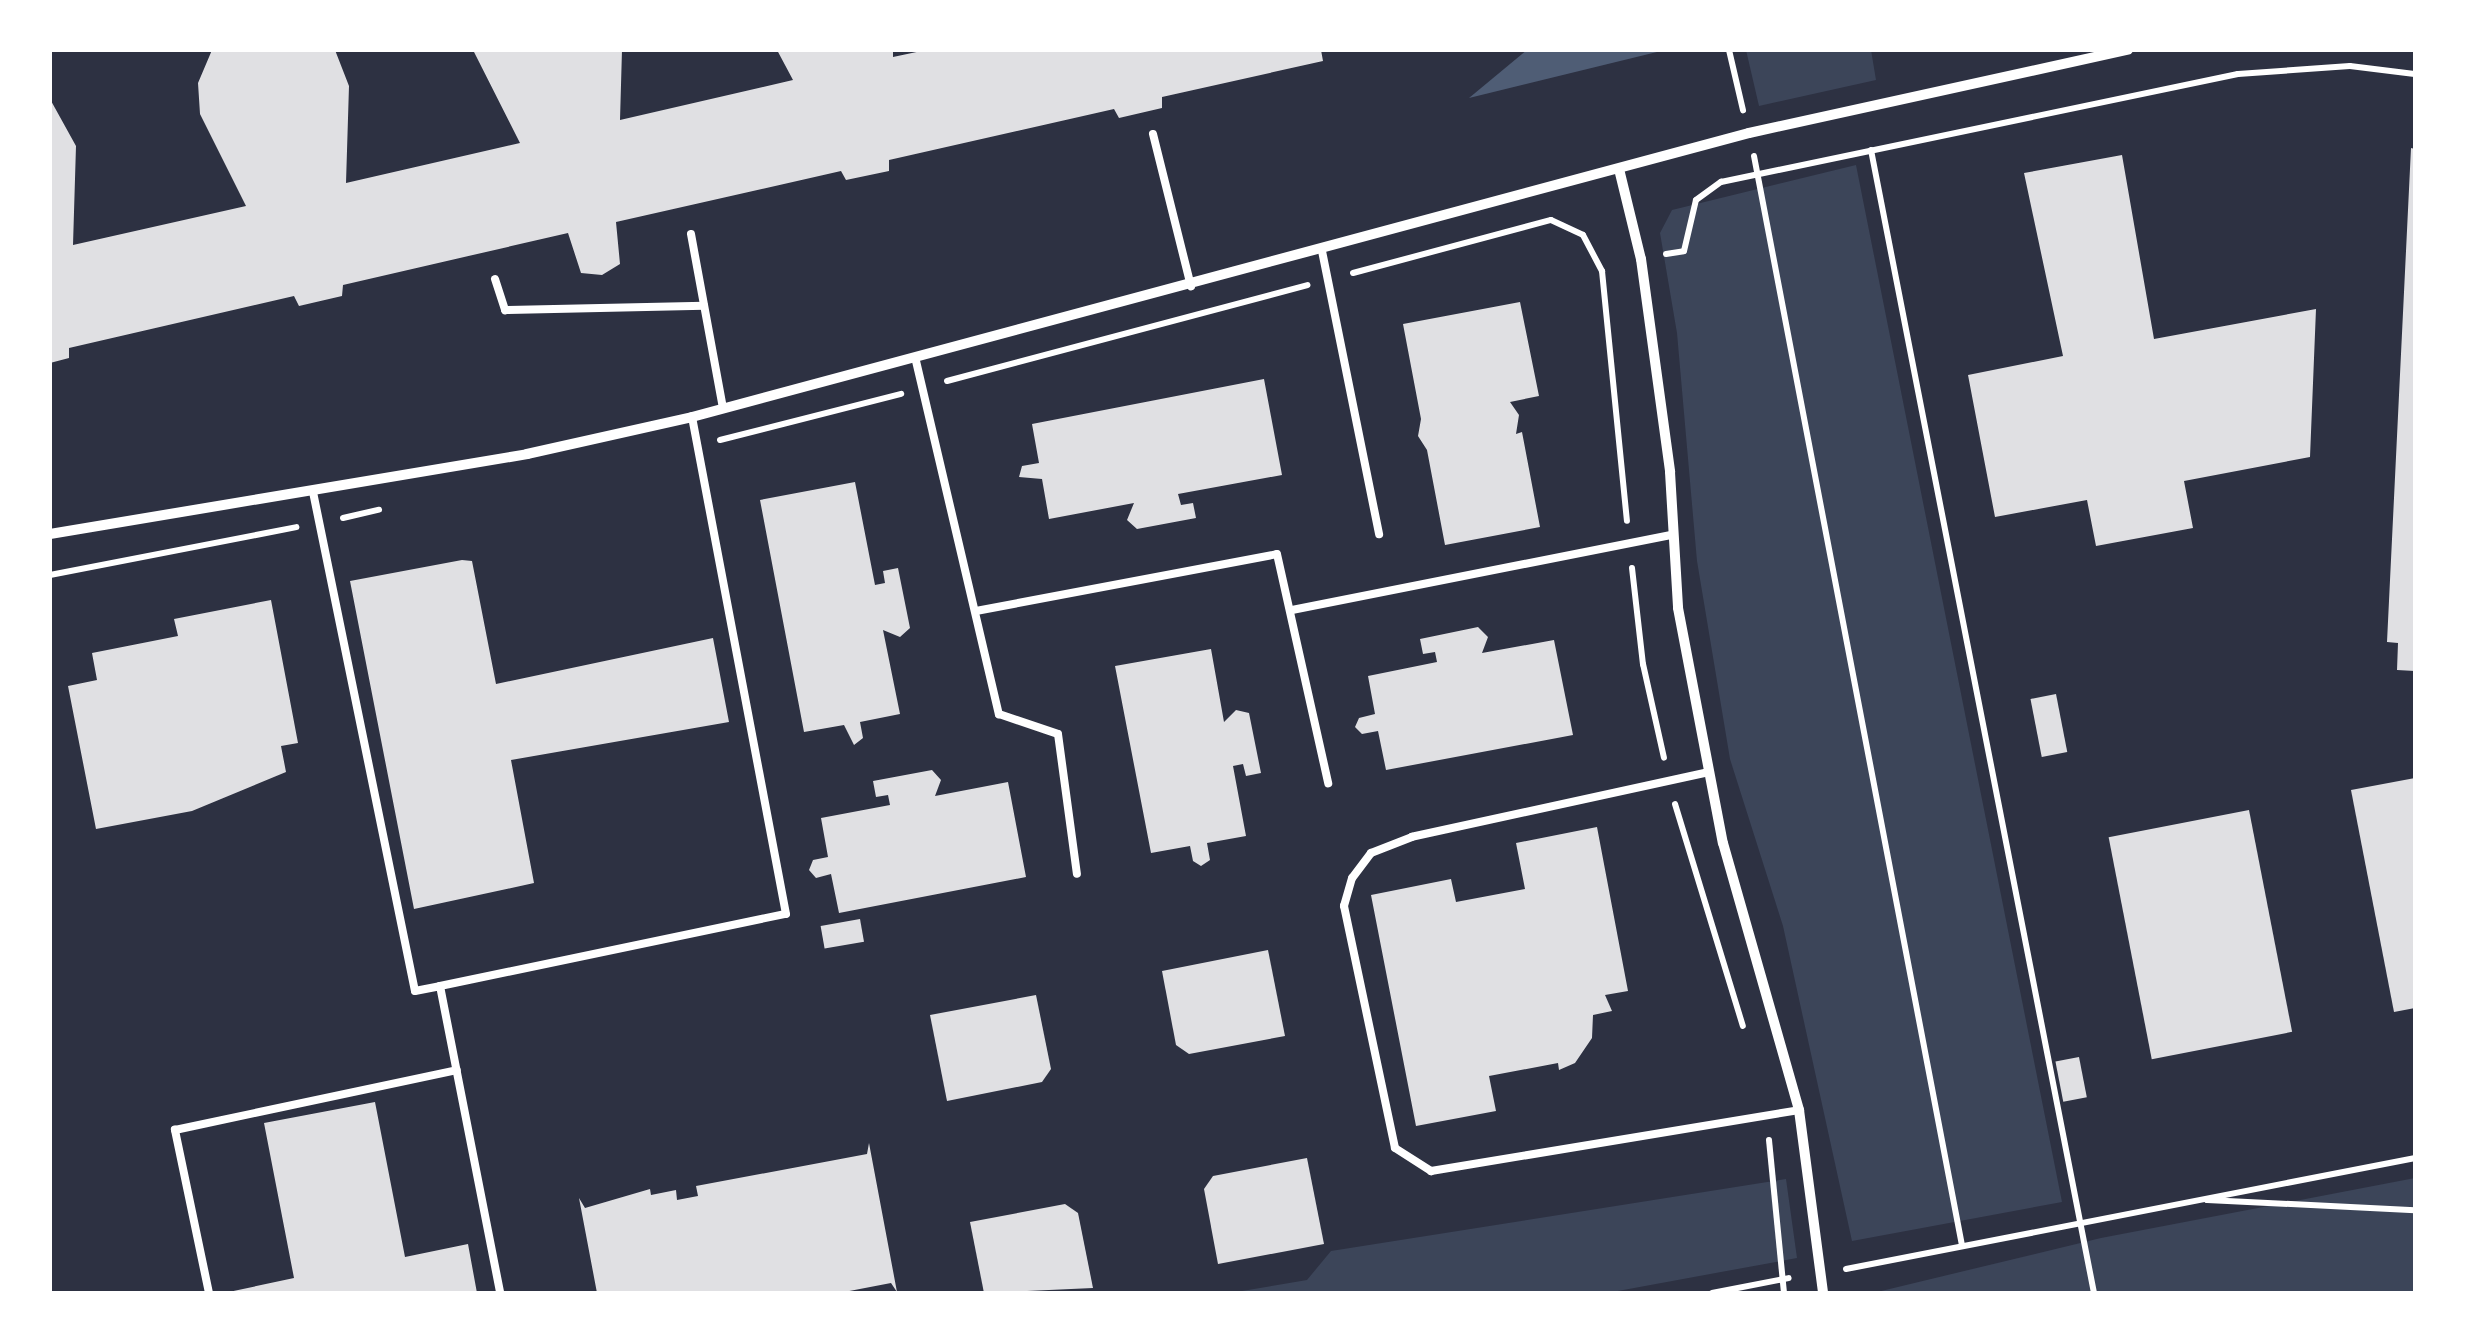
<!DOCTYPE html>
<html>
<head>
<meta charset="utf-8">
<style>
  body { margin:0 }
  #map { position:relative; width:2465px; height:1343px; overflow:hidden; background:#2d3142; font-family:"Open Sans",sans-serif }
  div>[style] { position:absolute }
  [style*='--x'] { left:calc(var(--x)*1px); top:calc(var(--y)*1px); width:calc(var(--w)*1px); rotate:calc(var(--a)*1deg) }
  .green>* { inset:0; background:#3c4559 }
  .water>* { inset:0; background:#4f5d75 }
  .building>* { inset:0; background:#e0e0e3; transform-origin:0 0 }
  .path>* { height:6px; margin:-3px; padding:0 3px; transform-origin:3px; border-radius:3px; background:#fff }
  .service>* { height:8px; margin:-4px; padding:0 4px; transform-origin:4px; border-radius:4px; background:#fff }
  .minor>* { height:10px; margin:-5px; padding:0 5px; transform-origin:5px; border-radius:5px; background:#fff }
  span { translate:-50% -50%; white-space:nowrap; text-align:center; line-height:1.15; -webkit-text-stroke:10px #fff; paint-order:stroke }
  .frame { position:absolute; inset:0; border:52px solid #fff; pointer-events:none }
</style>
</head>
<body>
<div id="map">
  <div class="green">
    <i style="clip-path:polygon(1746px 50px,1871px 50px,1876px 80px,1759px 106px)"></i>
    <i style="clip-path:polygon(1856px 165px,2062px 1202px,1852px 1241px,1783px 926px,1730px 759px,1697px 561px,1677px 333px,1660px 233px,1672px 210px)"></i>
    <i style="clip-path:polygon(2415px 1178px,2415px 1293px,1873px 1293px,2101px 1238px)"></i>
    <i style="clip-path:polygon(1786px 1179px,1797px 1258px,1607px 1293px,1230px 1293px,1307px 1280px,1331px 1251px)"></i>
  </div>
  <div class="water">
    <i style="clip-path:polygon(1527px 50px,1661px 50px,1661px 51px,1469px 98px)"></i>
  </div>
  <div class="building">
    <i style="clip-path:polygon(212px 50px,335px 50px,349px 86px,346px 183px,520px 143px,473px 50px,622px 50px,620px 120px,793px 80px,777px 50px,893px 50px,893px 57px,926px 50px,1321px 50px,1323px 61px,1162px 97px,1162px 108px,1119px 118px,1114px 109px,889px 160px,889px 171px,846px 180px,841px 171px,616px 222px,620px 264px,602px 275px,581px 273px,568px 233px,343px 285px,342px 296px,299px 306px,294px 296px,69px 348px,69px 358px,50px 363px,50px 99px,76px 146px,73px 245px,246px 206px,200px 114px,198px 83px)"></i>
    <i style="clip-path:polygon(2411px 148px,2415px 149px,2415px 671px,2397px 670px,2398px 643px,2387px 642px)"></i>
    <i style="clip-path:polygon(2122px 155px,2154px 339px,2316px 309px,2310px 457px,2184px 481px,2193px 528px,2096px 546px,2087px 500px,1995px 517px,1968px 375px,2063px 356px,2024px 173px)"></i>
    <i style="clip-path:polygon(1520px 302px,1539px 396px,1510px 402px,1519px 415px,1516px 434px,1522px 432px,1540px 527px,1445px 545px,1427px 450px,1418px 436px,1421px 419px,1403px 324px)"></i>
    <i style="clip-path:polygon(1264px 379px,1282px 475px,1178px 494px,1181px 505px,1193px 503px,1196px 518px,1137px 529px,1127px 520px,1134px 503px,1049px 519px,1042px 479px,1019px 477px,1022px 466px,1039px 463px,1032px 424px)"></i>
    <i style="clip-path:polygon(855px 482px,875px 585px,885px 583px,883px 571px,898px 568px,910px 628px,900px 637px,883px 630px,900px 714px,860px 722px,863px 738px,854px 745px,844px 725px,804px 732px,760px 500px)"></i>
    <i style="clip-path:polygon(462px 560px,472px 561px,496px 684px,713px 638px,729px 722px,511px 760px,534px 883px,414px 909px,350px 581px)"></i>
    <i style="clip-path:polygon(271px 600px,298px 743px,281px 746px,286px 772px,192px 811px,96px 829px,68px 686px,97px 680px,92px 653px,178px 636px,174px 619px)"></i>
    <i style="clip-path:polygon(1478px 627px,1488px 637px,1482px 653px,1554px 640px,1573px 735px,1386px 770px,1378px 731px,1362px 734px,1355px 727px,1359px 718px,1375px 714px,1368px 676px,1437px 662px,1435px 652px,1423px 654px,1420px 639px)"></i>
    <i style="clip-path:polygon(1211px 649px,1224px 722px,1236px 710px,1249px 713px,1261px 773px,1246px 776px,1243px 764px,1233px 766px,1246px 836px,1207px 843px,1210px 860px,1201px 866px,1193px 861px,1190px 846px,1151px 853px,1115px 666px)"></i>
    <i style="left:2056px;top:694px;width:59px;height:26px;rotate:79deg"></i>
    <i style="clip-path:polygon(932px 770px,941px 780px,935px 796px,1008px 782px,1026px 877px,839px 913px,831px 874px,816px 878px,809px 870px,813px 860px,828px 857px,821px 818px,890px 805px,888px 795px,876px 797px,873px 781px)"></i>
    <i style="clip-path:polygon(2415px 778px,2415px 1008px,2394px 1012px,2351px 790px)"></i>
    <i style="left:2249px;top:810px;width:226px;height:143px;rotate:79deg"></i>
    <i style="clip-path:polygon(1597px 827px,1628px 991px,1605px 995px,1612px 1011px,1593px 1015px,1592px 1038px,1575px 1063px,1559px 1070px,1558px 1063px,1489px 1076px,1496px 1111px,1416px 1126px,1371px 895px,1451px 879px,1456px 902px,1525px 889px,1516px 843px)"></i>
    <i style="left:860px;top:919px;width:23px;height:40px;rotate:80deg"></i>
    <i style="clip-path:polygon(1268px 950px,1285px 1036px,1189px 1054px,1176px 1045px,1162px 971px)"></i>
    <i style="clip-path:polygon(1036px 995px,1051px 1069px,1042px 1082px,947px 1101px,930px 1015px)"></i>
    <i style="left:2079px;top:1057px;width:41px;height:24px;rotate:79deg"></i>
    <i style="clip-path:polygon(375px 1102px,405px 1257px,468px 1244px,477px 1293px,224px 1293px,294px 1278px,264px 1123px)"></i>
    <i style="clip-path:polygon(869px 1143px,897px 1292px,891px 1283px,839px 1293px,597px 1293px,579px 1198px,585px 1208px,650px 1189px,651px 1195px,676px 1190px,677px 1200px,698px 1196px,696px 1186px,867px 1154px)"></i>
    <i style="clip-path:polygon(1307px 1158px,1324px 1244px,1218px 1264px,1204px 1189px,1213px 1176px)"></i>
    <i style="clip-path:polygon(1065px 1204px,1078px 1213px,1093px 1288px,984px 1293px,970px 1222px)"></i>
  </div>
  <div class="path">
    <i style="--x:1729;--y:50;--w:62;--a:76.9"></i>
    <i style="--x:1871;--y:150;--w:1165;--a:78.96"></i>
    <i style="--x:1754;--y:156;--w:1109;--a:79.19"></i>
    <i style="--x:1666;--y:254;--w:18;--a:-9"></i>
    <i style="--x:1684;--y:251;--w:52;--a:-76.8"></i>
    <i style="--x:1696;--y:200;--w:31;--a:-36"></i>
    <i style="--x:1721;--y:182;--w:528;--a:-11.8"></i>
    <i style="--x:2238;--y:74;--w:112;--a:-4.1"></i>
    <i style="--x:2350;--y:66;--w:65;--a:7"></i>
    <i style="--x:1353;--y:273;--w:205;--a:-15"></i>
    <i style="--x:1551;--y:220;--w:35;--a:25"></i>
    <i style="--x:1583;--y:235;--w:41;--a:62.2"></i>
    <i style="--x:1602;--y:271;--w:251;--a:84.3"></i>
    <i style="--x:947;--y:381;--w:373;--a:-14.9"></i>
    <i style="--x:720;--y:440;--w:187;--a:-14.3"></i>
    <i style="--x:343;--y:518;--w:37;--a:-13"></i>
    <i style="--x:1632;--y:568;--w:97;--a:83.5"></i>
    <i style="--x:1643;--y:664;--w:96;--a:77.4"></i>
    <i style="--x:50;--y:575;--w:251;--a:-11"></i>
    <i style="--x:1675;--y:804;--w:232;--a:73"></i>
    <i style="--x:1769;--y:1140;--w:154;--a:84.4"></i>
    <i style="--x:2207;--y:1200;--w:208;--a:2.8"></i>
    <i style="--x:1846;--y:1269;--w:580;--a:-11.04"></i>
    <i style="--x:1712;--y:1293;--w:78;--a:-11"></i>
  </div>
  <div class="service">
    <i style="--x:1153;--y:134;--w:157;--a:76"></i>
    <i style="--x:691;--y:234;--w:178;--a:79.6"></i>
    <i style="--x:1322;--y:251;--w:289;--a:78.6"></i>
    <i style="--x:495;--y:279;--w:33;--a:72"></i>
    <i style="--x:505;--y:310;--w:199;--a:-1.2"></i>
    <i style="--x:916;--y:361;--w:363;--a:76.8"></i>
    <i style="--x:999;--y:714;--w:62;--a:18.7"></i>
    <i style="--x:1058;--y:734;--w:141;--a:82.3"></i>
    <i style="--x:313;--y:492;--w:509;--a:78.45"></i>
    <i style="--x:415;--y:991;--w:25;--a:-11"></i>
    <i style="--x:440;--y:986;--w:353;--a:-11.8"></i>
    <i style="--x:786;--y:914;--w:506;--a:-100.71"></i>
    <i style="--x:1292;--y:610;--w:385;--a:-11.2"></i>
    <i style="--x:976;--y:611;--w:306;--a:-10.7"></i>
    <i style="--x:1277;--y:554;--w:235;--a:77.4"></i>
    <i style="--x:1709;--y:772;--w:304;--a:167.7"></i>
    <i style="--x:1412;--y:837;--w:44;--a:158.7"></i>
    <i style="--x:1371;--y:853;--w:31;--a:127"></i>
    <i style="--x:1352;--y:878;--w:29;--a:106"></i>
    <i style="--x:1344;--y:906;--w:247;--a:78.1"></i>
    <i style="--x:1395;--y:1148;--w:43;--a:32.6"></i>
    <i style="--x:1431;--y:1171;--w:373;--a:-9.4"></i>
    <i style="--x:440;--y:986;--w:313;--a:78.9"></i>
    <i style="--x:209;--y:1293;--w:167;--a:-101.8"></i>
    <i style="--x:175;--y:1130;--w:288;--a:-12"></i>
  </div>
  <div class="minor">
    <i style="--x:1619;--y:169;--w:93;--a:76.3"></i>
    <i style="--x:1641;--y:259;--w:215;--a:82.2"></i>
    <i style="--x:1670;--y:472;--w:136;--a:86.6"></i>
    <i style="--x:1678;--y:608;--w:239;--a:79.2"></i>
    <i style="--x:1723;--y:843;--w:278;--a:74.1"></i>
    <i style="--x:1799;--y:1110;--w:185;--a:82.5"></i>
    <i style="--x:50;--y:534;--w:484;--a:-9.5"></i>
    <i style="--x:527;--y:454;--w:169;--a:-12.6"></i>
    <i style="--x:692;--y:417;--w:1094;--a:-15.04"></i>
    <i style="--x:1749;--y:133;--w:388;--a:-12.4"></i>
  </div>
  <div class="frame"></div>
</div>
</body>
</html>
